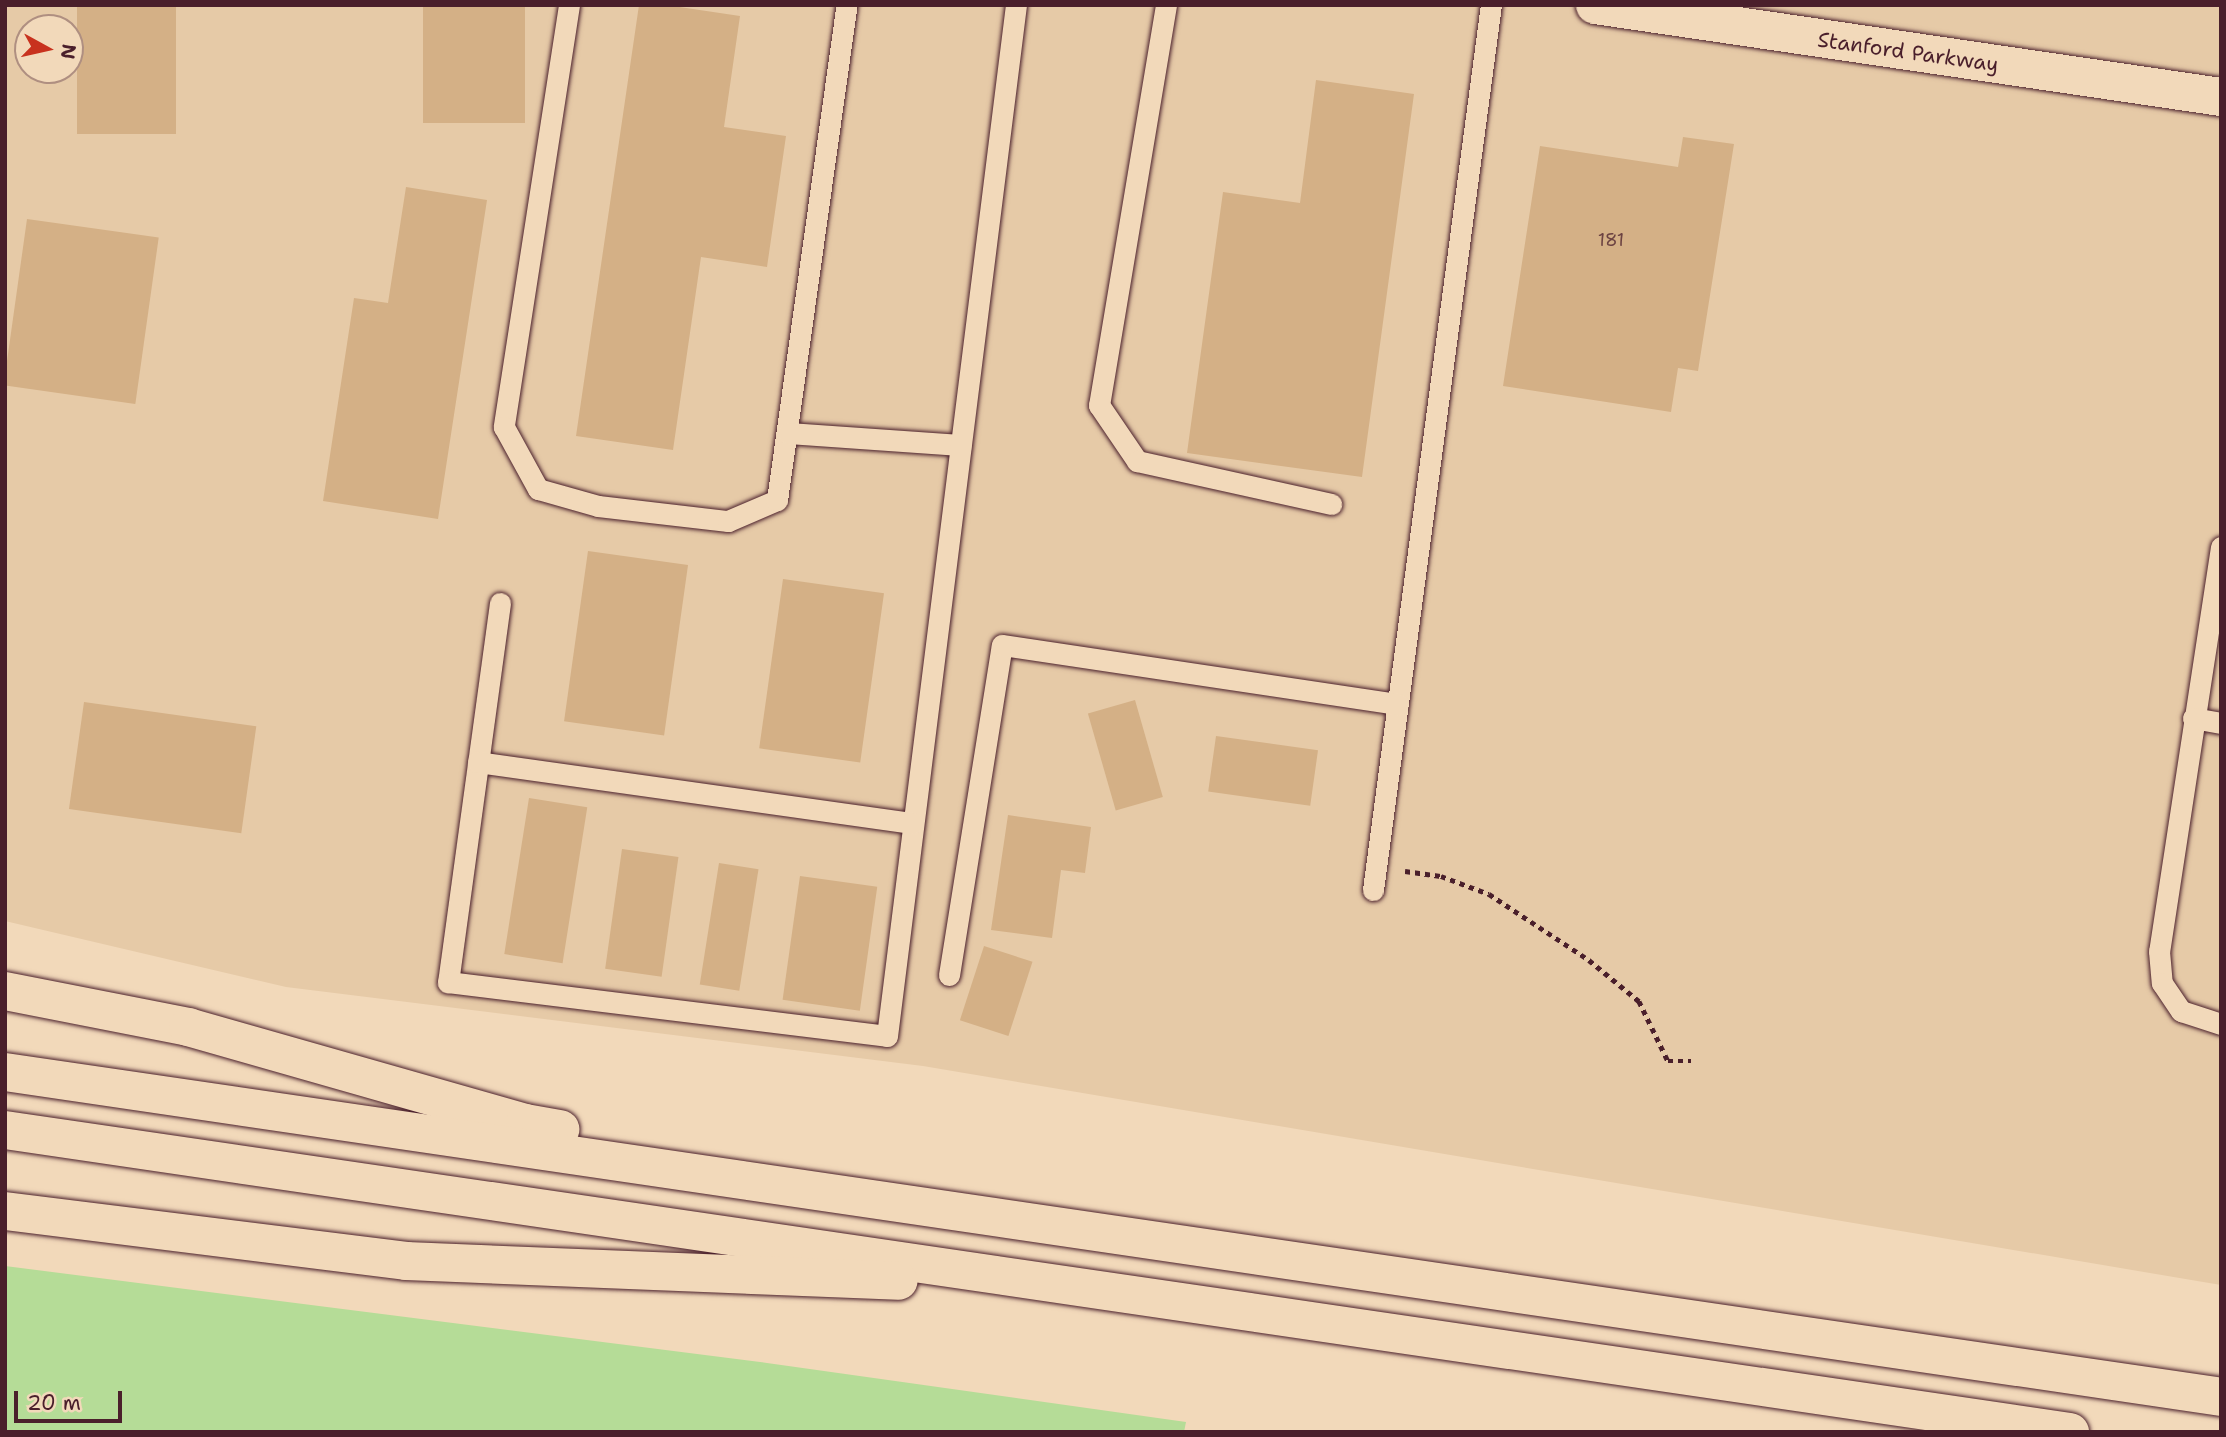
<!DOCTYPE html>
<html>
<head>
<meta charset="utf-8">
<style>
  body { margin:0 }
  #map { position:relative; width:2226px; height:1437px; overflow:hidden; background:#f2d9ba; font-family:"Shantell Sans",sans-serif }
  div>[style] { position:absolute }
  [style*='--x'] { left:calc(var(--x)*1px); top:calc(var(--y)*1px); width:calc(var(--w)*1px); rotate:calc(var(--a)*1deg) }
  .built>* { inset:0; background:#e6caa7 }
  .green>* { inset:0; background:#b5dc97 }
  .building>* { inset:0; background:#d4b086; transform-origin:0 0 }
  .path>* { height:4.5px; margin-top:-2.25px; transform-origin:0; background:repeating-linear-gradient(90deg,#4a1f2b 0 5px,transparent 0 10px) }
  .roads { filter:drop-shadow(0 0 2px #4a1f2b) drop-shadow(0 0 2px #4a1f2b) }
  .service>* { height:21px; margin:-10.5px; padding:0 10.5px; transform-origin:10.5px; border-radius:10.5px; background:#f2d9ba }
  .tertiary>* { height:38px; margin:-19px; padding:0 19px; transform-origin:19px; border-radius:19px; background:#f2d9ba }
  .motorway>* { height:38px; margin:-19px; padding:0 19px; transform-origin:19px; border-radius:19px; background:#f2d9ba }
  span { translate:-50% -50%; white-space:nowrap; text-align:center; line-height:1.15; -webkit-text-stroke:5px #f2d9ba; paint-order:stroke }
  .number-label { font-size:18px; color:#6c4342 }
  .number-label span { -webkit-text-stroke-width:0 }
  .street-label { font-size:21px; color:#4a1f2b }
  .frame { position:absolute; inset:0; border:7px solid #4a1f2b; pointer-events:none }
  .north { position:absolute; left:14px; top:14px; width:70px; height:70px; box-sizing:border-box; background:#f2d9ba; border:2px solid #af8f81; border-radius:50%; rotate:98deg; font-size:19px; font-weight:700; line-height:28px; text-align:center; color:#4a1f2b }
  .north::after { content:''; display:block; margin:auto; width:24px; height:32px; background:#c8321e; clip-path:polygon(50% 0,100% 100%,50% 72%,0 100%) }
  .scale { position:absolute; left:14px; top:1391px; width:108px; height:32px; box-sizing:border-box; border:4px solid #4a1f2b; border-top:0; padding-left:9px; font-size:21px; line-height:24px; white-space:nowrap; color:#4a1f2b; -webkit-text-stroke:5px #f2d9ba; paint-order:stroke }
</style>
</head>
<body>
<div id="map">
  <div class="built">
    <i style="clip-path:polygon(evenodd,5px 5px,2221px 5px,2221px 1285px,923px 1066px,286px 987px,5px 921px,5px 5px,28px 28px,70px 28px,70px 70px,28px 70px,28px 28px)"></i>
  </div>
  <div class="green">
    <i style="clip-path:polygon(5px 1266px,767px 1363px,1186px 1422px,1184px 1432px,5px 1432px)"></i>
  </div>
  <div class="building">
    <i style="left:77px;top:5px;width:99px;height:129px"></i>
    <i style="left:423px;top:5px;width:102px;height:118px"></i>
    <i style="clip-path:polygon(639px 5px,666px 5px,740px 16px,724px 127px,786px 136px,767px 267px,701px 257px,673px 450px,576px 436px)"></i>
    <i style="clip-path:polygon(1316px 80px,1414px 94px,1362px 477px,1187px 453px,1223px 192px,1300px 203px)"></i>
    <i style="clip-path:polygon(1683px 137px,1734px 144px,1698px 371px,1678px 368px,1671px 412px,1503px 386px,1540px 146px,1678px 167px)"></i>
    <i style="clip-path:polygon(406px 187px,487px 200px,438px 519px,323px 501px,354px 298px,388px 303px)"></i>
    <i style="left:27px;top:219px;width:133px;height:168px;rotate:8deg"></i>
    <i style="left:588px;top:551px;width:101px;height:172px;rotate:8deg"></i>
    <i style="left:783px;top:579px;width:102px;height:171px;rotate:8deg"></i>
    <i style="left:1135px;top:700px;width:101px;height:49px;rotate:74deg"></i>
    <i style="left:84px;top:702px;width:174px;height:108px;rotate:8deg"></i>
    <i style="left:1216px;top:736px;width:103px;height:56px;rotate:8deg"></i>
    <i style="left:529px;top:798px;width:59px;height:158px;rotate:9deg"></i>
    <i style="clip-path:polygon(1008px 815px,1091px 827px,1085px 873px,1061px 870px,1052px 938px,991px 930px)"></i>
    <i style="left:622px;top:849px;width:57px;height:121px;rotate:8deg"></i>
    <i style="left:719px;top:863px;width:40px;height:123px;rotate:9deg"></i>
    <i style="left:800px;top:876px;width:78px;height:125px;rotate:8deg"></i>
    <i style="left:984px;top:946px;width:51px;height:78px;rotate:18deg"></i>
  </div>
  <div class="path">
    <i style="--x:1405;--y:871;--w:36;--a:8"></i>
    <i style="--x:1441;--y:876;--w:51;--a:20.6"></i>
    <i style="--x:1489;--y:894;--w:120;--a:33.4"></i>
    <i style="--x:1589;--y:960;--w:65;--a:39.4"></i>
    <i style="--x:1639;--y:1001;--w:67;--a:64.2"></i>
    <i style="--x:1668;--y:1061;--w:23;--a:0"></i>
  </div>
  <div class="roads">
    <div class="service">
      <i style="--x:569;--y:5;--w:427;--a:98.8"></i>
      <i style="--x:504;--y:427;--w:71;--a:61.3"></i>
      <i style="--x:538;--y:489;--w:62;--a:15.8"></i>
      <i style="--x:598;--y:506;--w:131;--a:6.6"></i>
      <i style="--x:728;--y:521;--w:53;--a:-23.2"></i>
      <i style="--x:777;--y:500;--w:500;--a:-82"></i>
      <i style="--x:1166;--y:5;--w:406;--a:99.5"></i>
      <i style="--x:1099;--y:405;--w:68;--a:55.8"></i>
      <i style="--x:1137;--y:461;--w:199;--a:12.5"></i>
      <i style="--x:788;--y:433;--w:173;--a:4"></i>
      <i style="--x:2221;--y:547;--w:409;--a:98.7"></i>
      <i style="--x:2159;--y:951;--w:32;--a:85"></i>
      <i style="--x:2162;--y:983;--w:34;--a:56"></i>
      <i style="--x:2181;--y:1011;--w:42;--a:18"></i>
      <i style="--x:500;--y:603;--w:383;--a:97.8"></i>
      <i style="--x:448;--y:982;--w:442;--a:7"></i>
      <i style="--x:887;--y:1036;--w:1039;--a:-82.87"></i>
      <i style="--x:2193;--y:718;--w:28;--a:10"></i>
      <i style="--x:478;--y:762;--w:439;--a:8"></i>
      <i style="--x:1373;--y:890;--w:893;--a:-82.41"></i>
      <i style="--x:949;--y:975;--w:334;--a:-80.9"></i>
      <i style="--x:1002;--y:645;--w:400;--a:8.5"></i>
    </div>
    <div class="tertiary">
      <i style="--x:1595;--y:5;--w:633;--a:8.36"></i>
    </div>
    <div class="motorway">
      <i style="--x:5;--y:991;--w:187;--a:11.1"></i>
      <i style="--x:188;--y:1027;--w:350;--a:15.9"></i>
      <i style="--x:525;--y:1123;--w:36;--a:10"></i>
      <i style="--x:5;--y:1072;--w:2240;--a:8.34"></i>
      <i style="--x:5;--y:1130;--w:2087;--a:8.32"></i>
      <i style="--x:5;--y:1211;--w:404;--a:7.1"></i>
      <i style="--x:406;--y:1261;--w:493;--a:2.3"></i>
    </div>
  </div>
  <div class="number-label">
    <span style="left:1611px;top:240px">181</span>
  </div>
  <div class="street-label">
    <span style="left:1908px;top:52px;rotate:8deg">Stanford Parkway</span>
  </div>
  <div class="frame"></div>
  <div class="north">N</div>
  <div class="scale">20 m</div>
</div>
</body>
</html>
